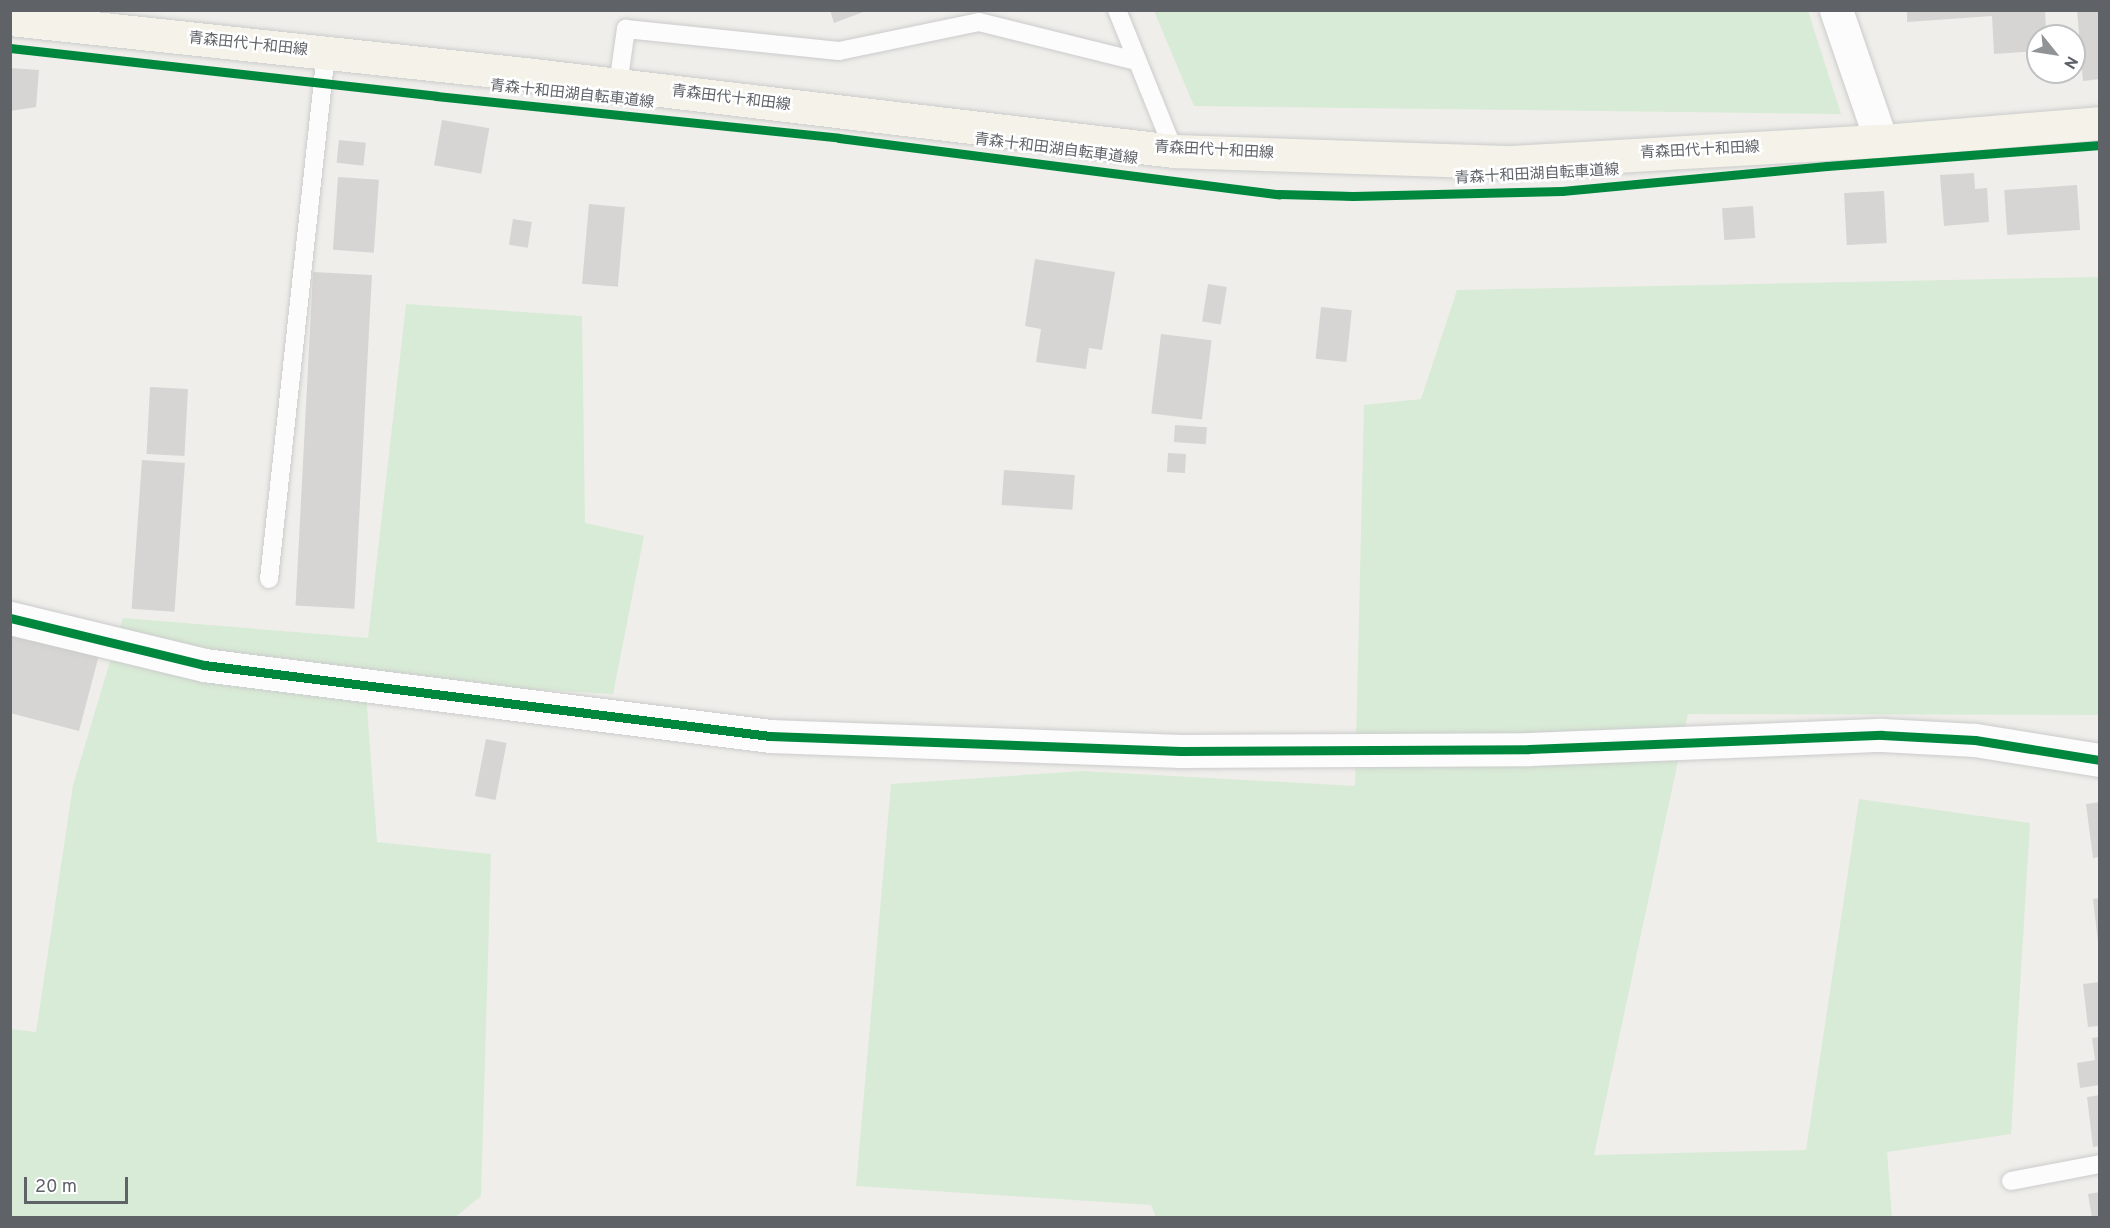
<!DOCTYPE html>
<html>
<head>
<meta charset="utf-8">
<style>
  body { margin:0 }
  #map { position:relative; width:2110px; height:1228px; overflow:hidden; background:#efeeea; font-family:Overpass,"Noto Sans JP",sans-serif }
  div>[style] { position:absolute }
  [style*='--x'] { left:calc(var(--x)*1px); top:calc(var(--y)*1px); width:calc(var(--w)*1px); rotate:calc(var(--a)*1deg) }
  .green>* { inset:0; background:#d8ebd6 }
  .building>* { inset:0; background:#d6d5d3; transform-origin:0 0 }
  .roads { filter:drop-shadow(0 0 2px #cbcccc) drop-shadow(0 0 2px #cbcccc) }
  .lane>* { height:18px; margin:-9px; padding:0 9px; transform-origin:9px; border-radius:9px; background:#fdfcfc }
  .street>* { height:33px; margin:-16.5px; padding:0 16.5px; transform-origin:16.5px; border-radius:16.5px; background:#fdfcfc }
  .primary>* { height:33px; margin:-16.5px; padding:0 16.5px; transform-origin:16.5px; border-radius:16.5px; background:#f4f2e9 }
  .cycleway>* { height:9px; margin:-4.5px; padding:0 4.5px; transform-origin:4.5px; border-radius:4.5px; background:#00873e }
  span { translate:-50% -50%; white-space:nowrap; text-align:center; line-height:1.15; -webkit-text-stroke:5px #fff; paint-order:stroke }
  .street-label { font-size:15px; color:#5f6368 }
  .frame { position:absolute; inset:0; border:12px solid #5f6368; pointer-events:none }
  .north { position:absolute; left:2026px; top:24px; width:60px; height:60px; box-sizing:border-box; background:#fff; border:2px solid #bfc1c3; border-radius:50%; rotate:120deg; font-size:16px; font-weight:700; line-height:24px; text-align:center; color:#5f6368 }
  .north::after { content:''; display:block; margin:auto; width:21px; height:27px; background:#919496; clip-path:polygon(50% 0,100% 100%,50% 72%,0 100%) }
  .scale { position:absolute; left:24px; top:1177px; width:104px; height:27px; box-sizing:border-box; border:3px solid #5f6368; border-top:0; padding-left:8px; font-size:18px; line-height:21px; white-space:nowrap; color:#5f6368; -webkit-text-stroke:4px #fff; paint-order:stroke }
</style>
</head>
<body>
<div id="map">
  <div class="green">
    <i style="clip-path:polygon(1154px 11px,1808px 11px,1841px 114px,1194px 106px)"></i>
    <i style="clip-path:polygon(2099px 277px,2099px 715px,1688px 714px,1594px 1155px,1806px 1150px,1859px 799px,2030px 823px,2011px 1134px,1887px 1152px,1892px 1218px,1156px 1218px,1151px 1205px,856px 1186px,891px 784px,1083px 771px,1355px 786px,1364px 405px,1421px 399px,1457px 290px)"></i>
    <i style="clip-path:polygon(406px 304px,582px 316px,585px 523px,644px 536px,613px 694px,365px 680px,377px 842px,491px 854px,481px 1196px,454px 1218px,11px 1217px,10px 1029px,36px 1032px,73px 785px,123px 618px,368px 638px)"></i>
  </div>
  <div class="building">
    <i style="clip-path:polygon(830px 10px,866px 10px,866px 11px,834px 23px)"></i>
    <i style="clip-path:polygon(1907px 10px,2045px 10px,2046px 30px,2038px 31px,2038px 51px,1994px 54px,1992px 16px,1907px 22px)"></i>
    <i style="clip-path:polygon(2077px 10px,2100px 10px,2100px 79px,2083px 81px)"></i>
    <i style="clip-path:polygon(10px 68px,39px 70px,36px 107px,10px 111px)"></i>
    <i style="left:442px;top:120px;width:48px;height:46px;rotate:10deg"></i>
    <i style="left:339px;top:140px;width:27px;height:23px;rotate:6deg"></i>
    <i style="clip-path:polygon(1974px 173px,1975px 189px,1987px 188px,1989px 222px,1944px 226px,1940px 175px)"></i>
    <i style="left:338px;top:177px;width:41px;height:73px;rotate:4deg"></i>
    <i style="left:2077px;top:185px;width:45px;height:73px;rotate:86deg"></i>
    <i style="left:1884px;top:191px;width:52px;height:40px;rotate:87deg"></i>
    <i style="left:589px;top:204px;width:36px;height:80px;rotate:5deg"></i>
    <i style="left:1753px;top:206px;width:32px;height:31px;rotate:86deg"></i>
    <i style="left:513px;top:219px;width:19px;height:26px;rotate:9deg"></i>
    <i style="clip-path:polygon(1035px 259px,1115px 272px,1102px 350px,1089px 348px,1086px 369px,1036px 362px,1041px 329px,1025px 326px)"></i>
    <i style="left:313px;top:272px;width:59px;height:334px;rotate:3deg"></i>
    <i style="left:1208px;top:284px;width:19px;height:38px;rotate:9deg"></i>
    <i style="left:1321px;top:307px;width:31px;height:52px;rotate:6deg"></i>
    <i style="left:1161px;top:334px;width:51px;height:80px;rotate:7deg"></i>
    <i style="left:150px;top:387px;width:38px;height:67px;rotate:3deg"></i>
    <i style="left:1175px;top:425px;width:32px;height:17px;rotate:4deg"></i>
    <i style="left:1168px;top:453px;width:18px;height:19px;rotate:3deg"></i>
    <i style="left:142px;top:460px;width:43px;height:149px;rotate:4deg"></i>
    <i style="left:1004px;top:470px;width:71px;height:35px;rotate:4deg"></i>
    <i style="clip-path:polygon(10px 632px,99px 655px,79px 731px,10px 713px)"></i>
    <i style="left:486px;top:739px;width:21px;height:58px;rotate:11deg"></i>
    <i style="clip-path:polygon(2100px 802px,2100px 857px,2093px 858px,2086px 804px)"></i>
    <i style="clip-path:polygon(2100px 898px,2100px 942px,2098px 942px,2093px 899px)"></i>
    <i style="clip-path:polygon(2100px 982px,2100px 1026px,2088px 1027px,2083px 984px)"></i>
    <i style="clip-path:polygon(2100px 1037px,2100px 1085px,2080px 1088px,2077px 1063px,2095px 1060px,2092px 1038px)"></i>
    <i style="clip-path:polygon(2100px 1095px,2100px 1146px,2093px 1147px,2087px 1097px)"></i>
    <i style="clip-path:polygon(2100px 1192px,2100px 1218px,2092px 1218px,2088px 1194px)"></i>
  </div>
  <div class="roads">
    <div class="lane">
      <i style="--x:1117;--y:10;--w:152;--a:68"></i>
      <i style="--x:618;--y:85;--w:57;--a:-81.9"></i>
      <i style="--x:626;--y:29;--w:214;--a:5.9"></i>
      <i style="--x:839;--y:51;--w:143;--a:-11.7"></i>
      <i style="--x:979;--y:22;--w:163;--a:13.9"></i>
      <i style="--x:269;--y:579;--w:529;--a:-83.82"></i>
      <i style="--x:2011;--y:1181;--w:91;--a:-10.8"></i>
    </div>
    <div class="street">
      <i style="--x:1836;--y:10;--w:139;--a:71"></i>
      <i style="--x:10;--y:618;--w:200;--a:13.6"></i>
      <i style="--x:204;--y:665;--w:570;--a:7.15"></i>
      <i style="--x:770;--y:736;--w:411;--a:2.1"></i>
      <i style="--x:1181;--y:751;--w:348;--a:-0.3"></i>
      <i style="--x:1529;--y:749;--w:353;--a:-2.3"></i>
      <i style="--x:1882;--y:735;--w:93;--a:3.1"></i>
      <i style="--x:1975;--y:740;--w:127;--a:9.1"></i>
    </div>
    <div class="primary">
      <i style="--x:10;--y:19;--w:518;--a:6.1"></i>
      <i style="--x:525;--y:74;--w:654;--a:6.77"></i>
      <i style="--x:1174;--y:151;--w:338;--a:1.9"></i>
      <i style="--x:1512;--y:162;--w:370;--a:-3.3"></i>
      <i style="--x:1881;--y:141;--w:220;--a:-4.7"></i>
    </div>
  </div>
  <div class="cycleway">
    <i style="--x:10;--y:48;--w:429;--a:6.4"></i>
    <i style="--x:436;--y:96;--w:405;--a:5.9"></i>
    <i style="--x:839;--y:138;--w:444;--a:7.3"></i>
    <i style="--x:1279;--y:194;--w:74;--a:1.5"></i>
    <i style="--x:1353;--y:196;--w:209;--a:-1.4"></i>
    <i style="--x:1562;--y:191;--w:266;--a:-5.4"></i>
    <i style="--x:1827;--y:166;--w:274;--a:-4.4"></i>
    <i style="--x:10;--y:618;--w:200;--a:13.6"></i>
    <i style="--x:204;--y:665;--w:570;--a:7.15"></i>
    <i style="--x:770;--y:736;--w:411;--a:2.1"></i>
    <i style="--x:1181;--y:751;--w:348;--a:-0.3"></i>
    <i style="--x:1529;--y:749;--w:353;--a:-2.3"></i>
    <i style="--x:1882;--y:735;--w:93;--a:3.1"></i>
    <i style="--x:1975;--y:740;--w:127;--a:9.1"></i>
  </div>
  <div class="street-label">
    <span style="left:248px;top:45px;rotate:6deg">青森田代十和田線</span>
    <span style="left:572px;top:95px;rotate:6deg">青森十和田湖自転車道線</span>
    <span style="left:731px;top:99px;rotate:7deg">青森田代十和田線</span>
    <span style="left:1056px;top:150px;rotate:7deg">青森十和田湖自転車道線</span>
    <span style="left:1214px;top:151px;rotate:3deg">青森田代十和田線</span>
    <span style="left:1700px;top:151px;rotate:-3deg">青森田代十和田線</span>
    <span style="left:1537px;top:175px;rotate:-3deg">青森十和田湖自転車道線</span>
  </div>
  <div class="frame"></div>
  <div class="north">N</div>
  <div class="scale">20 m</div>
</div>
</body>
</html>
